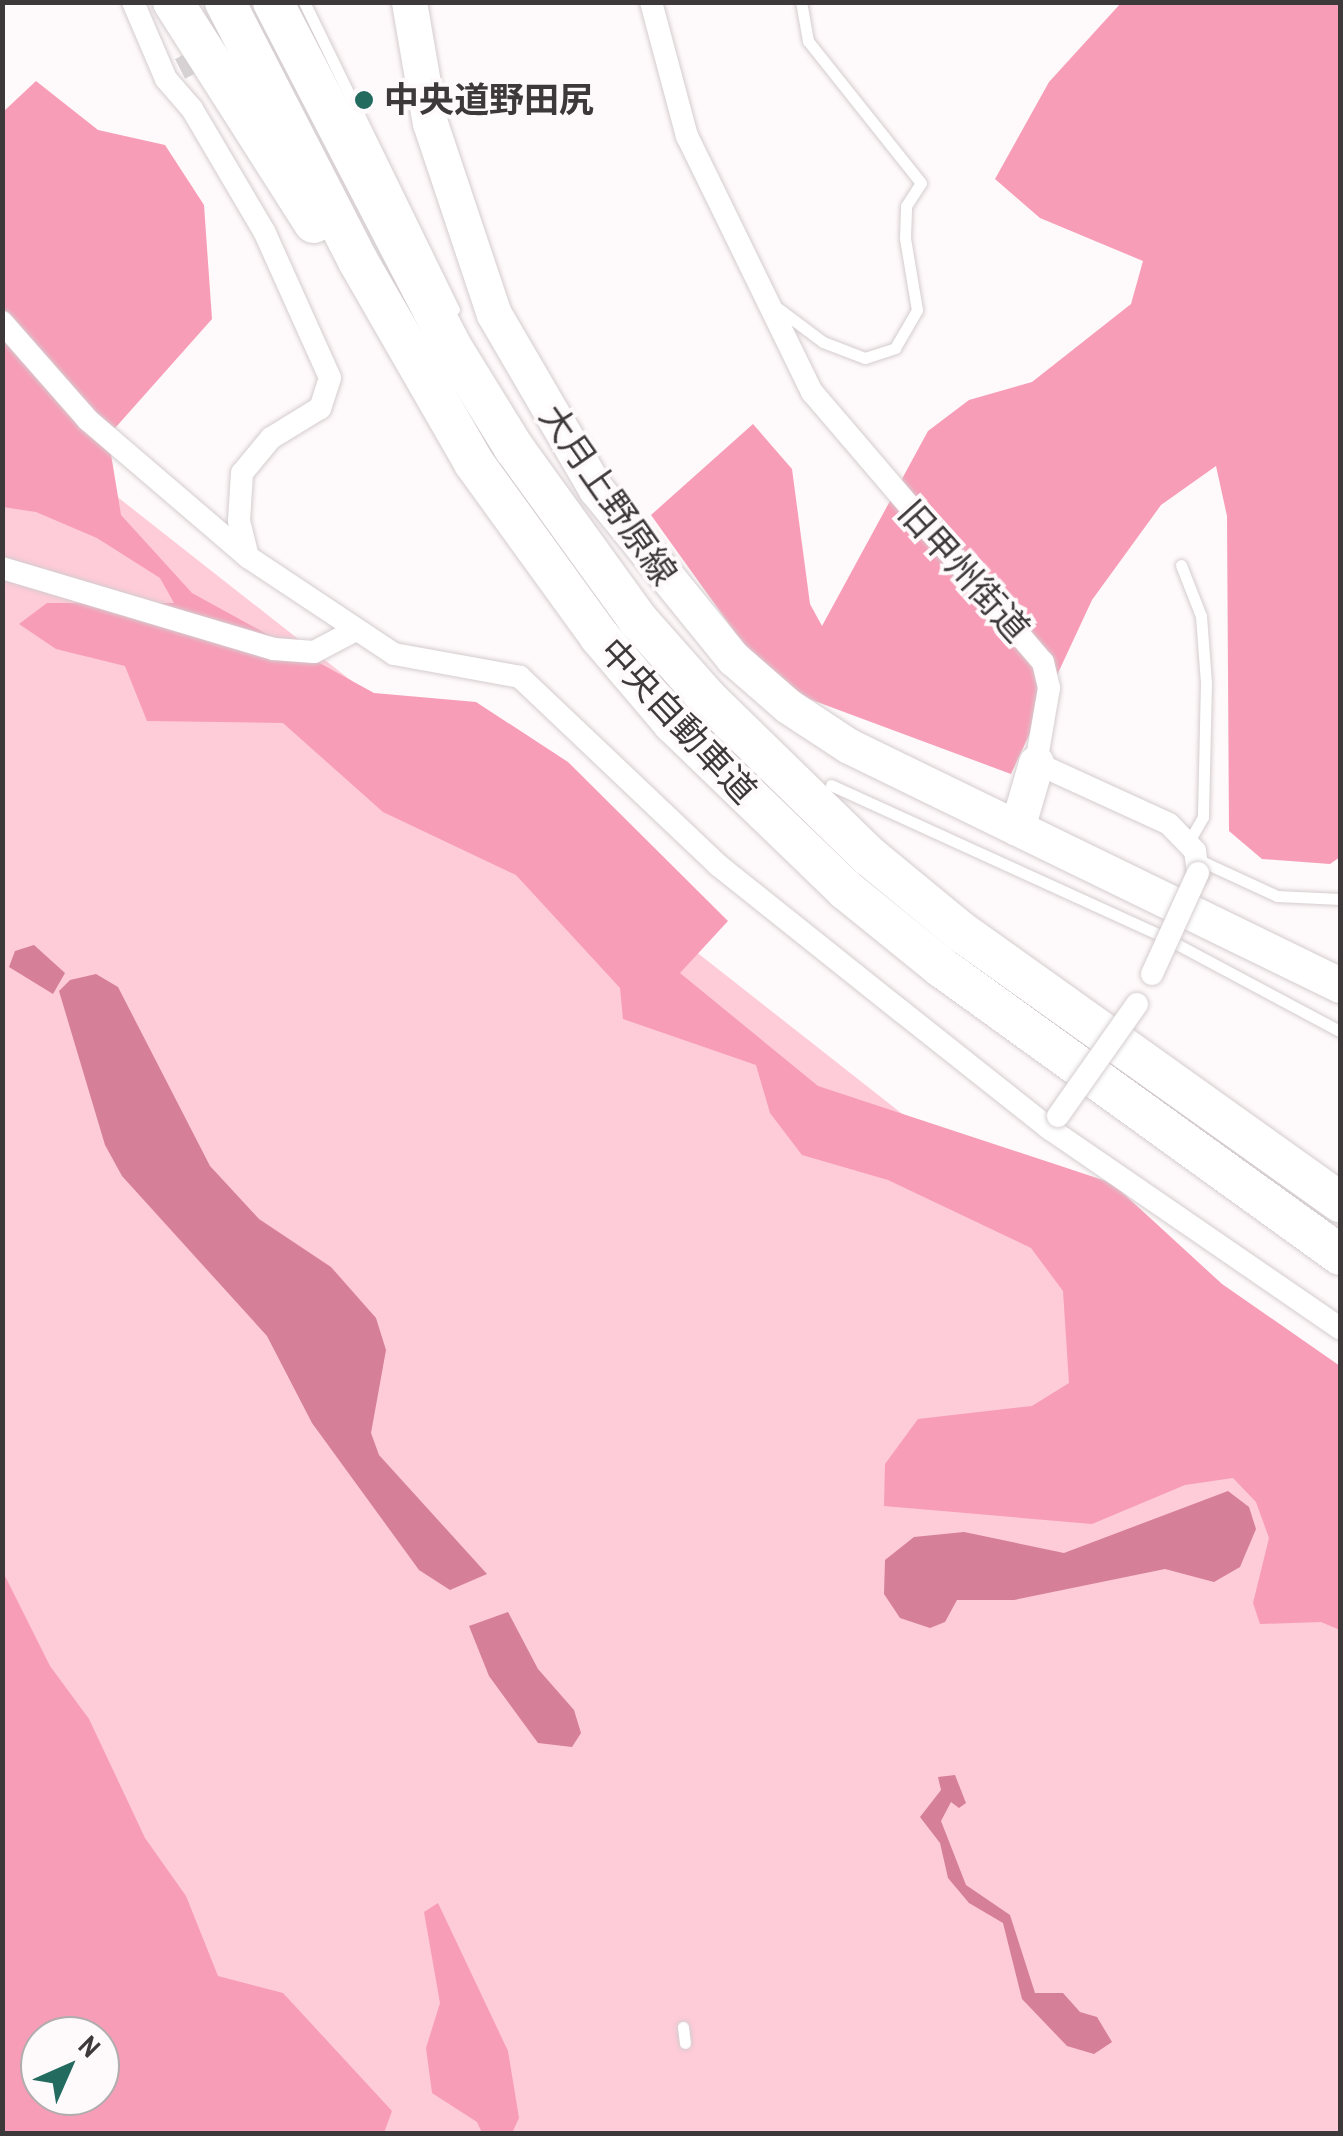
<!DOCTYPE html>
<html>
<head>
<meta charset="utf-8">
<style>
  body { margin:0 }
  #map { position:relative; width:1343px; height:2136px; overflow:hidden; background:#fef9fa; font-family:"Archivo Narrow","Noto Sans JP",sans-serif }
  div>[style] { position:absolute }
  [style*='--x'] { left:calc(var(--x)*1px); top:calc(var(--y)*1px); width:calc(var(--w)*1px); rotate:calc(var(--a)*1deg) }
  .green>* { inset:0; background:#fecbd8 }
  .forest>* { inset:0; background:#f79db7 }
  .water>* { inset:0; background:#d57f98 }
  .street-tunnel>* { height:22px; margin-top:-11px; transform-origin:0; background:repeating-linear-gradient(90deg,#d7d3d4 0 22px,transparent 0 33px) }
  .roads { filter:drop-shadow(0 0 2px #d4ccce) drop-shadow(0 0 2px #d4ccce) }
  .lane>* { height:11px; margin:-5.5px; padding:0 5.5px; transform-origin:5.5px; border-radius:5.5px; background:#fff }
  .street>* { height:22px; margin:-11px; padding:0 11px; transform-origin:11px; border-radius:11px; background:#fff }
  .primary>* { height:35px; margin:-17.5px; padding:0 17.5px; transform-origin:17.5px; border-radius:17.5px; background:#fff }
  .highway>* { height:40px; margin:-20px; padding:0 20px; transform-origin:20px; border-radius:20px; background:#fff }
  .bridges { filter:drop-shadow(0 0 2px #d4ccce) drop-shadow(0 0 2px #d4ccce) }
  .street-bridge>* { height:22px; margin:-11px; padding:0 11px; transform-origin:11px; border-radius:11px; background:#fff }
  .dots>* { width:28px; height:28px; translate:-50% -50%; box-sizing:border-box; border:5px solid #fef9fa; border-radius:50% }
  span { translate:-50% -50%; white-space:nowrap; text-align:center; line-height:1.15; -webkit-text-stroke:8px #fef9fa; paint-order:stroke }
  .poi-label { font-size:35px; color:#3d393a; font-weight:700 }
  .left { translate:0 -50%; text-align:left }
  .street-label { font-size:35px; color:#3d393a }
  .frame { position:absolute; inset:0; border:5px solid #3d393a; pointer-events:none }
  .north { position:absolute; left:20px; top:2016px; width:100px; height:100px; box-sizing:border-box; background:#fef9fa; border:2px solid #b1acad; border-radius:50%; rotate:45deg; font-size:28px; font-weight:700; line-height:40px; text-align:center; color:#3d393a }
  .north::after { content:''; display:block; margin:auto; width:35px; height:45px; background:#236a5f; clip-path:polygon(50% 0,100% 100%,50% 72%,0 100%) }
</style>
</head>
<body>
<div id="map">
  <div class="green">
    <i style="clip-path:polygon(3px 407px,1340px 1458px,1340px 2133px,262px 2133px,3px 1856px)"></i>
  </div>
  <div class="forest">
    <i style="clip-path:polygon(1121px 3px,1340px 3px,1340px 857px,1330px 864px,1262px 859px,1229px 831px,1227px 516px,1216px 466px,1161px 505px,1092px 600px,1011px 774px,793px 693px,749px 652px,651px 515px,753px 424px,792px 469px,810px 604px,822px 626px,928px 431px,969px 400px,1032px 382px,1131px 304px,1143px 261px,1040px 218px,995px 179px,1049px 82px)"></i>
    <i style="clip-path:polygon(36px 81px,98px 130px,165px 145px,204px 205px,212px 319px,108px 436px,121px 515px,192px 593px,374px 693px,476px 702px,568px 762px,728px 921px,680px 973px,818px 1086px,1112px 1183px,1222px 1284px,1340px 1366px,1340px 1630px,1321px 1622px,1260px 1624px,1253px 1603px,1269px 1538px,1256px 1502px,1233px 1478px,1185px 1485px,1092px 1524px,884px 1506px,885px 1464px,918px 1419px,1032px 1406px,1069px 1383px,1063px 1291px,1031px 1248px,888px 1180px,802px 1155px,770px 1113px,756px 1065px,623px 1019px,620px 988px,516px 875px,383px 812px,283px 723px,147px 721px,125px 666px,56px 649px,19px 624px,47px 603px,174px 603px,160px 578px,97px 538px,36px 512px,3px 507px,3px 112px)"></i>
    <i style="clip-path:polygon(evenodd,2px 1570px,50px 1666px,89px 1719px,145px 1838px,186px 1896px,218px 1976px,283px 1993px,392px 2111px,384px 2133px,3px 2133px,2px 1570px,40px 2036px,100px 2036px,100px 2096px,40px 2096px,40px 2036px)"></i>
    <i style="clip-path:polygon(438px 1903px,508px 2051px,519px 2118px,512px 2133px,482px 2133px,477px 2122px,432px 2093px,426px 2048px,440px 2003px,424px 1912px)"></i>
  </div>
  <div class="water">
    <i style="clip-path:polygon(34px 945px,65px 973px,53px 994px,9px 967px,15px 951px)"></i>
    <i style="clip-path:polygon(96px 974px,118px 987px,210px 1166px,259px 1219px,331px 1267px,376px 1318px,386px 1350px,371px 1433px,379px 1455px,487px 1574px,450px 1590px,419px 1570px,312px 1423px,267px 1336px,122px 1176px,105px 1145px,59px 991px,70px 980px)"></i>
    <i style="clip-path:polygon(1228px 1491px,1249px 1507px,1256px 1529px,1240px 1567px,1214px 1582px,1165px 1569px,1014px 1600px,957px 1600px,945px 1622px,930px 1628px,900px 1618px,884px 1594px,885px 1560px,914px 1537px,964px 1532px,1064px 1553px)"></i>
    <i style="clip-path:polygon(508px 1612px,538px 1669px,574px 1710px,581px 1733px,572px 1747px,538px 1743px,489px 1676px,469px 1626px)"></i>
    <i style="clip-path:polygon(955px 1775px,966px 1803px,959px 1808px,951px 1802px,941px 1821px,966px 1885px,1010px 1915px,1035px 1993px,1063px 1993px,1080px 2012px,1097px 2017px,1112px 2042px,1094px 2054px,1067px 2046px,1022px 1999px,1003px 1923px,969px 1903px,948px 1878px,940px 1843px,920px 1817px,941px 1790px,938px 1777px)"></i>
  </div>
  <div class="street-tunnel">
    <i style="--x:180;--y:69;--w:124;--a:-27.8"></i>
  </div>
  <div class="roads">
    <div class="lane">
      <i style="--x:304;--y:2;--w:342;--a:64"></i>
      <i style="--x:779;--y:309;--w:55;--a:36.9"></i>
      <i style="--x:823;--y:342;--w:45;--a:20.9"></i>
      <i style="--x:865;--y:358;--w:32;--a:-18"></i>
      <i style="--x:895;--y:348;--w:44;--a:-59.9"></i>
      <i style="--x:917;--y:310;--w:73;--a:-99.5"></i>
      <i style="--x:905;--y:238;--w:32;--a:-88"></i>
      <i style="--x:906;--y:206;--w:27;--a:-57"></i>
      <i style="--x:921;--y:183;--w:181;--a:-128.5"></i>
      <i style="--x:808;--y:41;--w:40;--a:-100"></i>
      <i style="--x:1181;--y:565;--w:55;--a:68.6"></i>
      <i style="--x:1201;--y:616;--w:66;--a:85.7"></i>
      <i style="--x:1206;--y:682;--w:135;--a:91.3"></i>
      <i style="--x:1203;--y:817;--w:28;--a:120"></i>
      <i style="--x:831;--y:785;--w:359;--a:24.5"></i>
      <i style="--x:1158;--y:934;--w:206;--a:28.1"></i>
      <i style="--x:1199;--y:860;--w:86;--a:24.8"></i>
      <i style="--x:1277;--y:896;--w:63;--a:2.7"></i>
      <i style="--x:683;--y:2027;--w:16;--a:83"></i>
    </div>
    <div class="street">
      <i style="--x:133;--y:2;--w:84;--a:66.8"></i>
      <i style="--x:166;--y:79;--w:40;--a:49"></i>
      <i style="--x:192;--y:109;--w:142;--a:59.5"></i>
      <i style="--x:264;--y:231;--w:161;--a:65.8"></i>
      <i style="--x:330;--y:378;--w:32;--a:108"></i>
      <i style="--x:320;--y:408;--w:57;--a:148.5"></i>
      <i style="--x:271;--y:438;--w:45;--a:129.6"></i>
      <i style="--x:242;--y:473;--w:48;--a:93.6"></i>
      <i style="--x:239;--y:521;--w:37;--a:76"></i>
      <i style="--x:651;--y:2;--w:139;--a:75"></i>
      <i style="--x:687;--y:136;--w:285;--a:64"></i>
      <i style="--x:812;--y:392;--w:355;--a:49.5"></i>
      <i style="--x:1043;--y:662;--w:27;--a:77"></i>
      <i style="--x:1049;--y:688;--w:76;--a:99.8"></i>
      <i style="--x:1036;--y:763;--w:146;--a:24.6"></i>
      <i style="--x:1169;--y:824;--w:37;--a:46"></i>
      <i style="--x:1195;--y:851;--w:22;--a:82"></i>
      <i style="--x:2;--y:322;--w:130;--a:48.7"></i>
      <i style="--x:88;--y:420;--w:211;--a:40.6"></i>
      <i style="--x:248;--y:557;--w:175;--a:33.6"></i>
      <i style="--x:394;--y:654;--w:128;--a:10.3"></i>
      <i style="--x:520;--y:677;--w:273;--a:43.5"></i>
      <i style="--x:718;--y:865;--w:234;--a:38.6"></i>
      <i style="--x:901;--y:1011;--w:190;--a:38.4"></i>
      <i style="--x:1050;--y:1129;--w:352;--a:34.5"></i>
      <i style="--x:2;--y:568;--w:284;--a:16.6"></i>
      <i style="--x:274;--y:649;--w:40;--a:4.3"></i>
      <i style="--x:314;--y:652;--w:45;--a:-27.7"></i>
    </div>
    <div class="primary">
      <i style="--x:409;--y:2;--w:123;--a:80.2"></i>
      <i style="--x:430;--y:123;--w:201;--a:71.5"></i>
      <i style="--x:494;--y:314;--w:203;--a:59.8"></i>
      <i style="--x:596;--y:489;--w:218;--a:51"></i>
      <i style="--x:733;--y:658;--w:73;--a:41.1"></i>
      <i style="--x:788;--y:706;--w:73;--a:33.3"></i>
      <i style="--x:849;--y:746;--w:546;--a:25.96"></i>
      <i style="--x:1017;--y:828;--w:68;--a:-73.7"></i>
    </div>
    <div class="highway">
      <i style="--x:173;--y:2;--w:262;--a:57.5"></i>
      <i style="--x:225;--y:2;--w:291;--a:62.8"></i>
      <i style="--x:358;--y:261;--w:233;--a:60.1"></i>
      <i style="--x:474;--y:463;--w:215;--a:54.1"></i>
      <i style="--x:600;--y:637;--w:113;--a:49.7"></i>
      <i style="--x:673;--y:723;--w:240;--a:44"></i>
      <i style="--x:846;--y:890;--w:122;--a:39"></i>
      <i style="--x:941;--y:967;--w:492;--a:35.8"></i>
      <i style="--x:273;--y:2;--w:385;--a:62.6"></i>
      <i style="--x:450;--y:344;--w:122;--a:58.4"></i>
      <i style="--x:514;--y:448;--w:212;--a:54.2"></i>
      <i style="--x:638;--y:620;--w:106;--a:48.5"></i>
      <i style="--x:708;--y:699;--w:225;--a:44.3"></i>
      <i style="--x:869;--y:856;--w:118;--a:39.5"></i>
      <i style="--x:960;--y:931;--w:467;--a:35.5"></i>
    </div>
  </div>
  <div class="bridges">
    <div class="street-bridge">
      <i style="--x:1152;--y:974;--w:111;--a:-65.5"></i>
      <i style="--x:1058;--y:1116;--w:137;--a:-54.8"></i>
    </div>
  </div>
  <div class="dots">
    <i style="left:364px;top:100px;background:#236a5f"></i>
  </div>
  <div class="poi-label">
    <span class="left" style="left:384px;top:100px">中央道野田尻</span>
  </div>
  <div class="street-label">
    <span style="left:608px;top:495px;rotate:55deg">大月上野原線</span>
    <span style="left:964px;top:571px;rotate:48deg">旧甲州街道</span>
    <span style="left:678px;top:721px;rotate:47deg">中央自動車道</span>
  </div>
  <div class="frame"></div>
  <div class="north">N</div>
</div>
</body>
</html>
